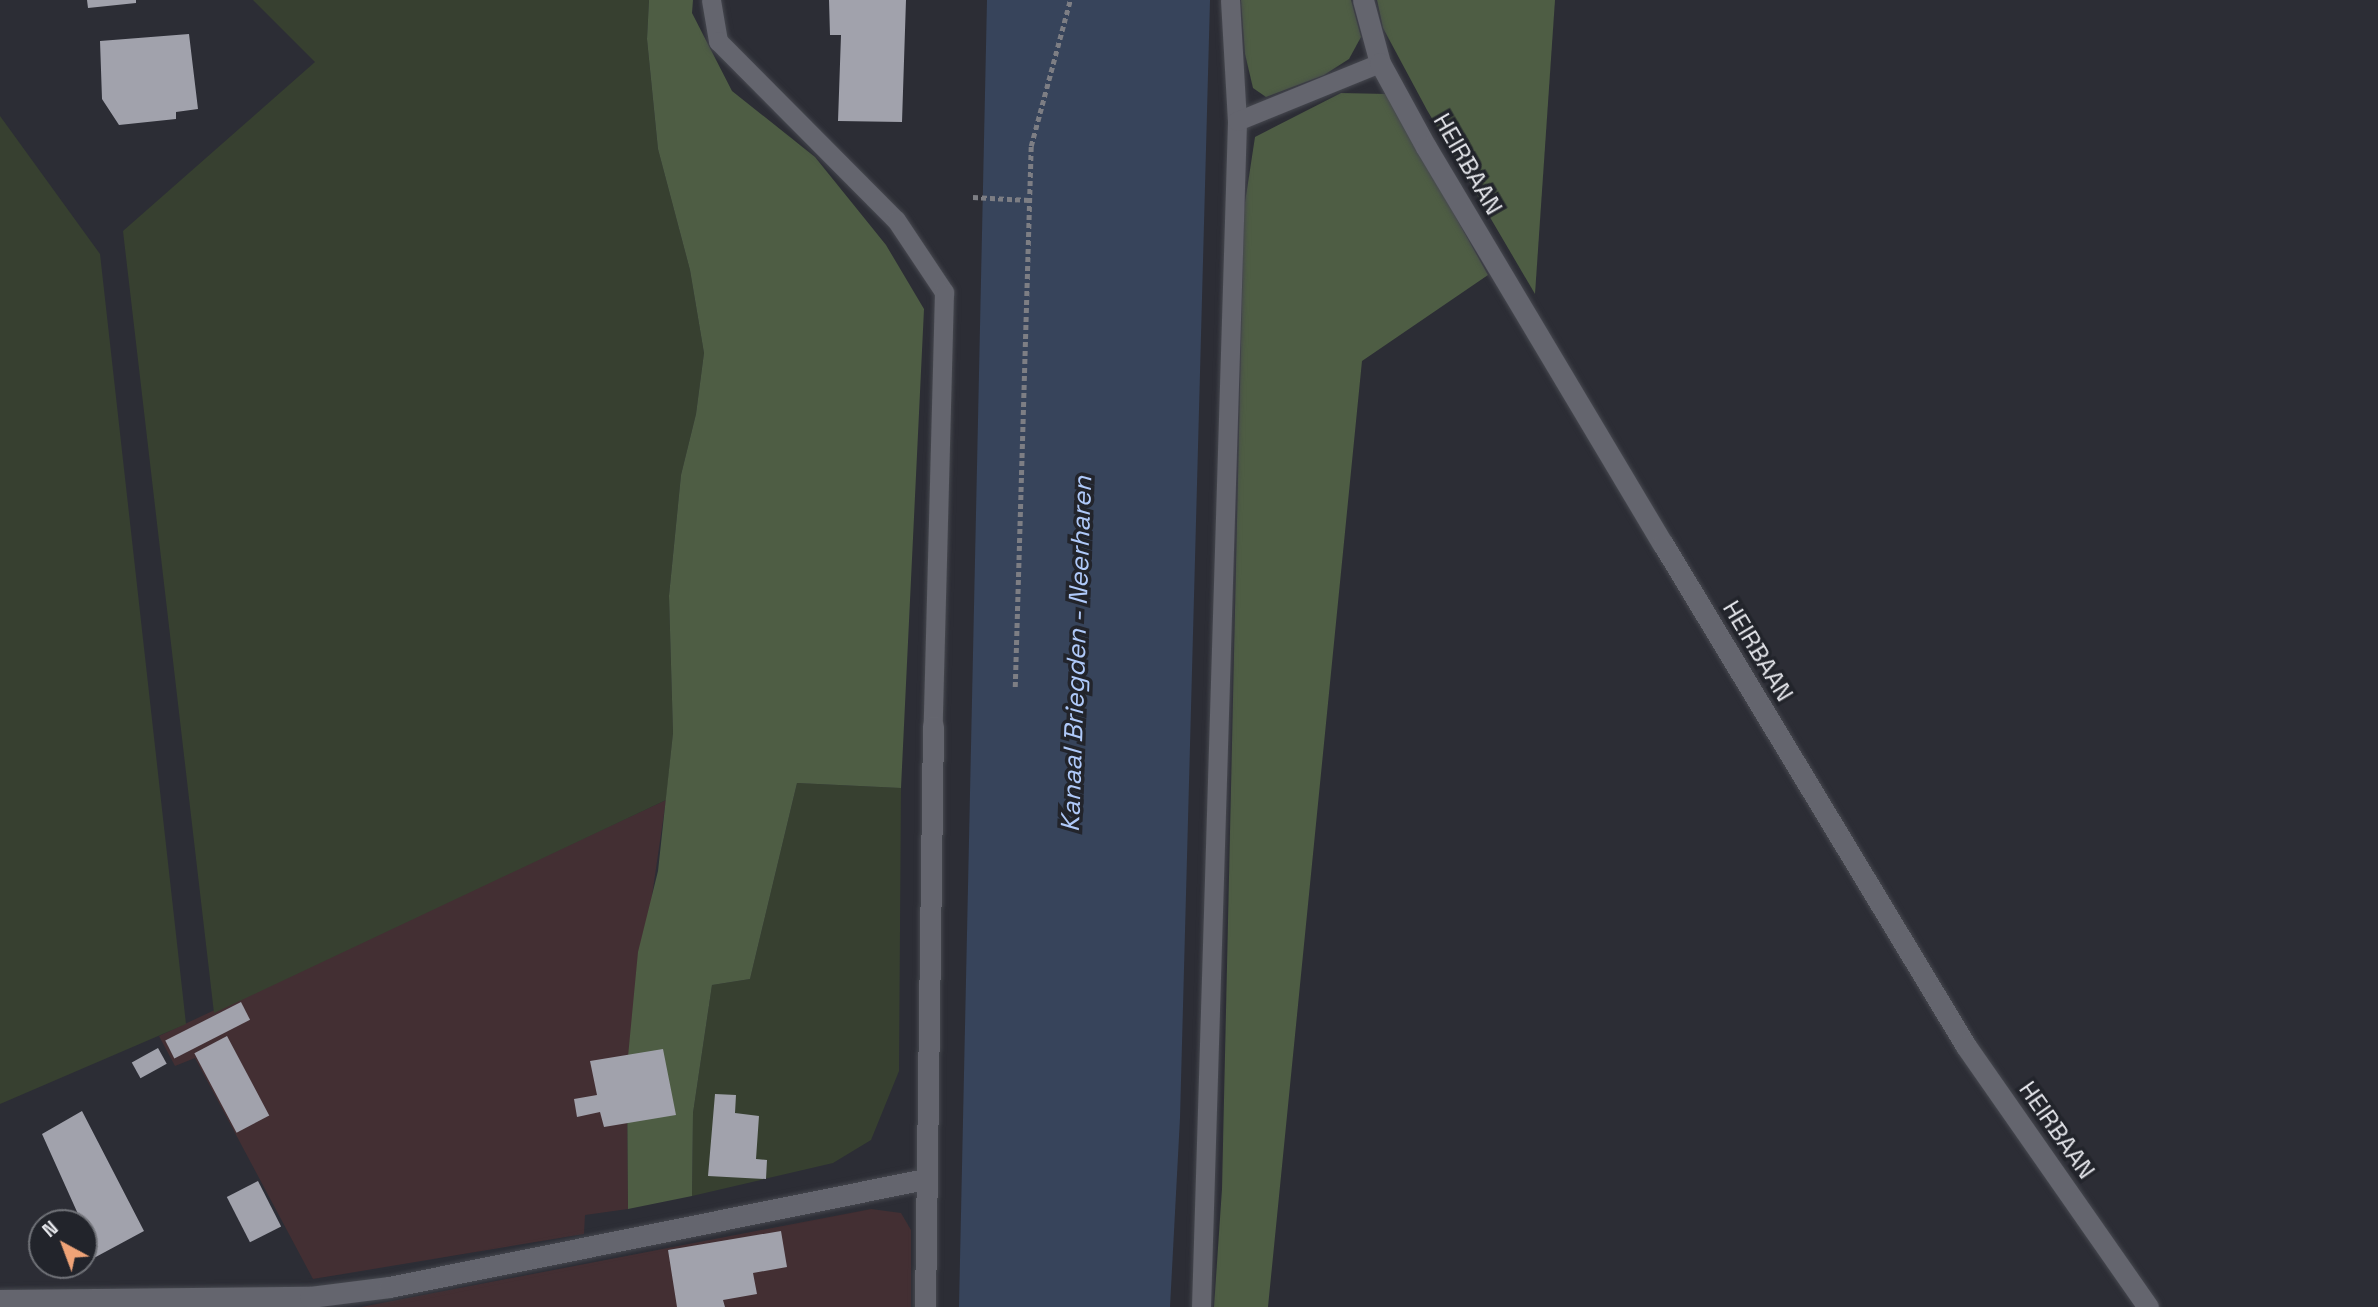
<!DOCTYPE html>
<html>
<head>
<meta charset="utf-8">
<style>
  body { margin:0 }
  #map { position:relative; width:2378px; height:1307px; overflow:hidden; background:#2c2d35; font-family:"Space Grotesk",sans-serif }
  div>[style] { position:absolute }
  [style*='--x'] { left:calc(var(--x)*1px); top:calc(var(--y)*1px); width:calc(var(--w)*1px); rotate:calc(var(--a)*1deg) }
  .industrial>* { inset:0; background:#432f33 }
  .green>* { inset:0; background:#374030 }
  .forest>* { inset:0; background:#4e5d44 }
  .water>* { inset:0; background:#37445b }
  .building>* { inset:0; background:#a1a2ac; transform-origin:0 0 }
  .path>* { height:4.5px; margin-top:-2.25px; transform-origin:0; background:repeating-linear-gradient(90deg,#7d7e84 0 5px,transparent 0 8.5px) }
  .roads { filter:drop-shadow(0 0 2px #46484f) drop-shadow(0 0 2px #46484f) }
  .service>* { height:19px; margin:-9.5px; padding:0 9.5px; transform-origin:9.5px; border-radius:9.5px; background:#64656e }
  .minor>* { height:21px; margin:-10.5px; padding:0 10.5px; transform-origin:10.5px; border-radius:10.5px; background:#64656e }
  span { translate:-50% -50%; white-space:nowrap; text-align:center; line-height:1.15; -webkit-text-stroke:7px #22242b; paint-order:stroke }
  .street-label { font-size:24px; color:#e6e7ec }
  .water-label { font-size:26px; color:#afc9f9; font-style:italic }
  .north { position:absolute; left:28px; top:1209px; width:70px; height:70px; box-sizing:border-box; background:#22242b; border:2px solid #707278; border-radius:50%; rotate:319deg; font-size:19px; font-weight:700; line-height:28px; text-align:center; color:#e6e7ec }
  .north::after { content:''; display:block; margin:auto; width:24px; height:32px; background:#efa377; clip-path:polygon(50% 0,100% 100%,50% 72%,0 100%) }
</style>
</head>
<body>
<div id="map">
  <div class="industrial">
    <i style="clip-path:polygon(666px 800px,627px 1067px,628px 1209px,585px 1215px,584px 1234px,313px 1279px,195px 1058px,175px 1066px,159px 1036px)"></i>
    <i style="clip-path:polygon(871px 1209px,901px 1213px,911px 1230px,911px 1307px,361px 1307px)"></i>
  </div>
  <div class="green">
    <i style="clip-path:polygon(253px 0,649px 0,647px 39px,658px 149px,690px 270px,704px 353px,696px 414px,681px 475px,669px 596px,673px 733px,666px 800px,214px 1013px,123px 231px,315px 62px)"></i>
    <i style="clip-path:polygon(0 116px,100px 254px,186px 1024px,0 1104px)"></i>
    <i style="clip-path:polygon(797px 783px,901px 788px,899px 1071px,871px 1140px,833px 1163px,692px 1196px,693px 1113px,712px 985px,750px 979px)"></i>
  </div>
  <div class="forest">
    <i style="clip-path:polygon(649px 0,693px 0,692px 13px,732px 91px,815px 157px,886px 245px,924px 309px,901px 788px,797px 783px,750px 979px,712px 985px,693px 1113px,692px 1196px,628px 1209px,627px 1067px,638px 952px,658px 871px,673px 733px,669px 596px,681px 475px,696px 414px,704px 353px,690px 270px,658px 149px,647px 39px)"></i>
    <i style="clip-path:polygon(1241px 0,1351px 0,1361px 37px,1349px 59px,1324px 75px,1266px 97px,1253px 88px,1245px 54px)"></i>
    <i style="clip-path:polygon(1377px 0,1555px 0,1535px 294px,1427px 110px,1383px 28px)"></i>
    <i style="clip-path:polygon(1341px 93px,1387px 94px,1488px 275px,1362px 361px,1268px 1307px,1214px 1307px,1222px 1189px,1244px 209px,1255px 137px)"></i>
  </div>
  <div class="water">
    <i style="clip-path:polygon(987px 0,1210px 0,1180px 1118px,1170px 1307px,959px 1307px)"></i>
  </div>
  <div class="building">
    <i style="clip-path:polygon(87px 0,136px 0,136px 3px,88px 8px)"></i>
    <i style="clip-path:polygon(829px 0,906px 0,902px 122px,838px 121px,841px 35px,830px 35px)"></i>
    <i style="clip-path:polygon(189px 34px,198px 109px,176px 112px,176px 119px,119px 125px,102px 99px,100px 41px)"></i>
    <i style="left:241px;top:1002px;width:20px;height:85px;rotate:63deg"></i>
    <i style="left:227px;top:1036px;width:90px;height:37px;rotate:62deg"></i>
    <i style="left:158px;top:1048px;width:18px;height:30px;rotate:61deg"></i>
    <i style="clip-path:polygon(663px 1049px,676px 1115px,604px 1127px,600px 1112px,577px 1117px,574px 1099px,597px 1095px,590px 1061px)"></i>
    <i style="clip-path:polygon(715px 1094px,736px 1095px,735px 1113px,759px 1116px,756px 1159px,767px 1160px,766px 1179px,708px 1176px)"></i>
    <i style="clip-path:polygon(82px 1111px,144px 1231px,92px 1259px,84px 1244px,84px 1223px,70px 1219px,78px 1214px,42px 1134px)"></i>
    <i style="left:258px;top:1181px;width:51px;height:35px;rotate:63deg"></i>
    <i style="clip-path:polygon(781px 1231px,787px 1267px,753px 1273px,757px 1294px,723px 1300px,725px 1307px,677px 1307px,668px 1250px)"></i>
  </div>
  <div class="path">
    <i style="--x:973;--y:197;--w:56;--a:3.1"></i>
    <i style="--x:1015;--y:687;--w:541;--a:-88.31"></i>
    <i style="--x:1031;--y:146;--w:151;--a:-75"></i>
  </div>
  <div class="roads">
    <div class="service">
      <i style="--x:711;--y:0;--w:42;--a:80.3"></i>
      <i style="--x:718;--y:41;--w:252;--a:45.2"></i>
      <i style="--x:896;--y:220;--w:87;--a:56.3"></i>
      <i style="--x:944;--y:292;--w:434;--a:91.5"></i>
      <i style="--x:1230;--y:0;--w:121;--a:86.7"></i>
      <i style="--x:1201;--y:1307;--w:1187;--a:-88.26"></i>
      <i style="--x:1237;--y:121;--w:154;--a:-22.1"></i>
    </div>
    <div class="minor">
      <i style="--x:1363;--y:0;--w:65;--a:74.9"></i>
      <i style="--x:1380;--y:63;--w:96;--a:61.3"></i>
      <i style="--x:1426;--y:147;--w:462;--a:59.2"></i>
      <i style="--x:1663;--y:544;--w:586;--a:58.89"></i>
      <i style="--x:1966;--y:1046;--w:318;--a:55.1"></i>
      <i style="--x:0;--y:1300;--w:310;--a:-0.6"></i>
      <i style="--x:310;--y:1297;--w:80;--a:-7.2"></i>
      <i style="--x:389;--y:1287;--w:547;--a:-11.39"></i>
      <i style="--x:925;--y:1307;--w:581;--a:-89.21"></i>
    </div>
  </div>
  <div class="street-label">
    <span style="left:1468px;top:164px;rotate:60deg">HEIRBAAN</span>
    <span style="left:1758px;top:651px;rotate:59deg">HEIRBAAN</span>
    <span style="left:2057px;top:1130px;rotate:55deg">HEIRBAAN</span>
  </div>
  <div class="water-label">
    <span style="left:1077px;top:654px;rotate:-88deg">Kanaal Briegden - Neerharen</span>
  </div>
  <div class="north">N</div>
</div>
</body>
</html>
